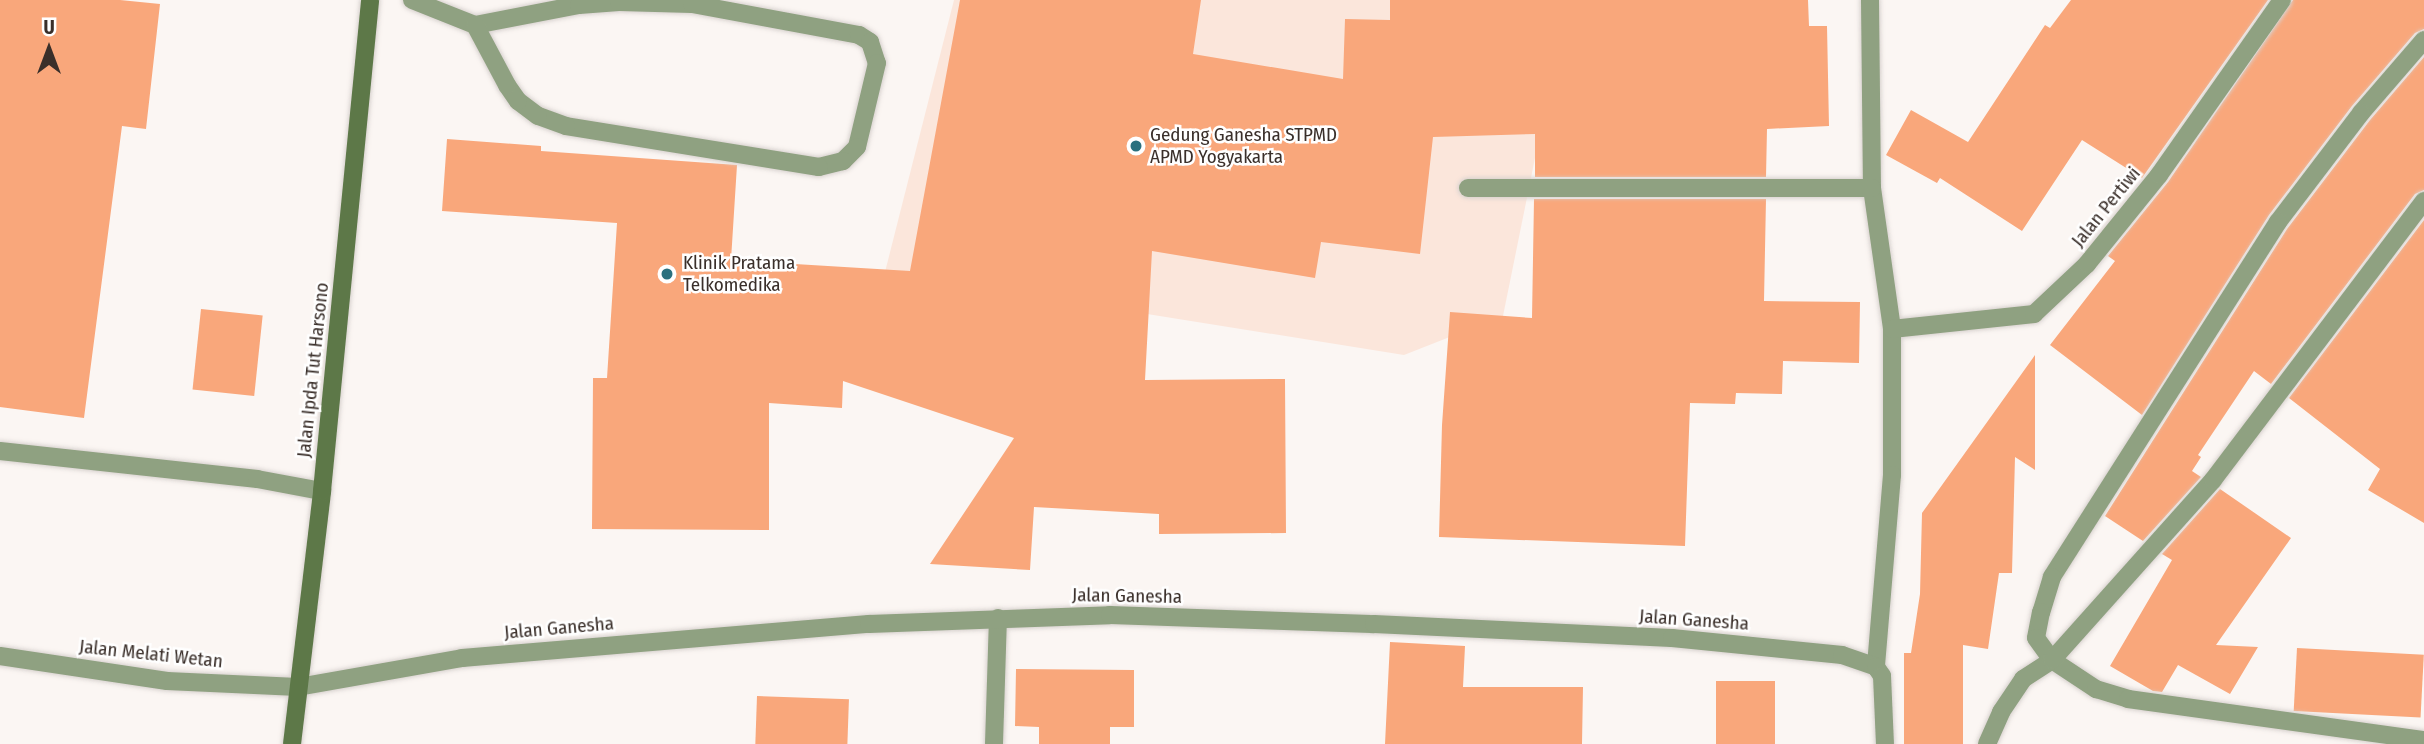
<!DOCTYPE html>
<html>
<head>
<meta charset="utf-8">
<style>
  body { margin:0 }
  #map { position:relative; width:2424px; height:744px; overflow:hidden; background:#fbf6f3; font-family:"Fira Sans Condensed",sans-serif }
  div>[style] { position:absolute }
  [style*='--x'] { left:calc(var(--x)*1px); top:calc(var(--y)*1px); width:calc(var(--w)*1px); rotate:calc(var(--a)*1deg) }
  .built>* { inset:0; background:#fbe6db }
  .building>* { inset:0; background:#f9a77b; transform-origin:0 0 }
  .roads { filter:drop-shadow(0 0 2px #d8d2cf) drop-shadow(0 0 2px #d8d2cf) }
  .service>* { height:18px; margin:-9px; padding:0 9px; transform-origin:9px; border-radius:9px; background:#8fa181 }
  .minor>* { height:18px; margin:-9px; padding:0 9px; transform-origin:9px; border-radius:9px; background:#8fa181 }
  .tertiary>* { height:18px; margin:-9px; padding:0 9px; transform-origin:9px; border-radius:9px; background:#8fa181 }
  .secondary>* { height:18px; margin:-9px; padding:0 9px; transform-origin:9px; border-radius:9px; background:#5d7848 }
  .dots>* { width:19px; height:19px; translate:-50% -50%; box-sizing:border-box; border:4px solid #fff; border-radius:50% }
  span { translate:-50% -50%; white-space:nowrap; text-align:center; line-height:1.15; -webkit-text-stroke:5px #fff; paint-order:stroke }
  .poi-label { font-size:19px; color:#3a2f2a }
  .left { translate:0 -50%; text-align:left }
  .street-label { font-size:19px; color:#3a2f2a }
  .north { position:absolute; left:14px; top:14px; width:70px; height:70px; -webkit-text-stroke:5px #fff; paint-order:stroke; rotate:0deg; font-size:19px; font-weight:700; line-height:28px; text-align:center; color:#3a2f2a }
  .north::after { content:''; display:block; margin:auto; width:24px; height:32px; background:#3a2f2a; clip-path:polygon(50% 0,100% 100%,50% 72%,0 100%) }
</style>
</head>
<body>
<div id="map">
  <div class="built">
    <i style="clip-path:polygon(954px 0,1567px 0,1503px 316px,1404px 355px,885px 272px)"></i>
  </div>
  <div class="building">
    <i style="clip-path:polygon(0 0,120px 0,160px 4px,146px 129px,122px 126px,84px 418px,0 407px)"></i>
    <i style="clip-path:polygon(960px 0,1201px 0,1193px 54px,1343px 79px,1345px 19px,1390px 20px,1390px 0,1808px 0,1809px 26px,1827px 26px,1829px 126px,1767px 129px,1766px 177px,1535px 177px,1535px 134px,1433px 137px,1420px 254px,1321px 242px,1315px 278px,1152px 251px,1145px 380px,1285px 379px,1286px 533px,1159px 534px,1159px 514px,1034px 507px,1030px 570px,930px 564px,1014px 438px,843px 381px,842px 408px,769px 403px,769px 530px,592px 529px,593px 378px,607px 378px,617px 223px,442px 211px,447px 139px,541px 146px,541px 151px,737px 165px,731px 260px,910px 271px)"></i>
    <i style="clip-path:polygon(2071px 0,2268px 0,2142px 178px,2082px 140px,2022px 231px,1940px 178px,1937px 183px,1886px 155px,1911px 110px,1968px 142px,2045px 25px,2050px 28px)"></i>
    <i style="clip-path:polygon(2293px 0,2424px 0,2424px 29px,2415px 33px,2352px 106px,2269px 215px,2142px 415px,2050px 345px,2115px 261px,2108px 256px,2168px 182px)"></i>
    <i style="clip-path:polygon(2424px 57px,2424px 190px,2415px 194px,2271px 384px,2254px 371px,2198px 455px,2201px 457px,2192px 471px,2201px 477px,2143px 541px,2105px 516px,2287px 229px,2370px 120px)"></i>
    <i style="clip-path:polygon(1534px 199px,1766px 199px,1764px 301px,1860px 302px,1859px 363px,1783px 361px,1782px 394px,1736px 393px,1735px 404px,1690px 403px,1685px 546px,1439px 537px,1442px 425px,1450px 312px,1532px 318px)"></i>
    <i style="clip-path:polygon(2424px 220px,2424px 523px,2368px 490px,2380px 469px,2289px 398px)"></i>
    <i style="left:201px;top:309px;width:62px;height:81px;rotate:6deg"></i>
    <i style="clip-path:polygon(2035px 355px,2035px 470px,2015px 457px,2012px 573px,1999px 573px,1988px 649px,1963px 645px,1963px 744px,1904px 744px,1904px 653px,1911px 653px,1920px 594px,1922px 513px)"></i>
    <i style="clip-path:polygon(2220px 489px,2291px 538px,2216px 645px,2258px 647px,2230px 694px,2178px 665px,2162px 692px,2153px 691px,2110px 666px,2172px 560px,2162px 554px)"></i>
    <i style="clip-path:polygon(1390px 642px,1465px 646px,1463px 687px,1583px 687px,1582px 744px,1385px 744px)"></i>
    <i style="left:2297px;top:648px;width:127px;height:63px;rotate:3deg"></i>
    <i style="clip-path:polygon(1016px 669px,1134px 670px,1134px 727px,1110px 727px,1110px 744px,1039px 744px,1039px 727px,1015px 726px)"></i>
    <i style="left:1716px;top:681px;width:59px;height:63px"></i>
    <i style="left:757px;top:696px;width:92px;height:48px;rotate:2deg"></i>
  </div>
  <div class="roads">
    <div class="service">
      <i style="--x:412;--y:0;--w:68;--a:21.6"></i>
      <i style="--x:475;--y:25;--w:106;--a:-10.9"></i>
      <i style="--x:579;--y:5;--w:40;--a:-4.3"></i>
      <i style="--x:619;--y:2;--w:73;--a:1.6"></i>
      <i style="--x:692;--y:4;--w:170;--a:10.5"></i>
      <i style="--x:859;--y:35;--w:13;--a:32"></i>
      <i style="--x:870;--y:42;--w:22;--a:72"></i>
      <i style="--x:877;--y:63;--w:86;--a:103.4"></i>
      <i style="--x:857;--y:147;--w:20;--a:135"></i>
      <i style="--x:843;--y:161;--w:25;--a:166"></i>
      <i style="--x:819;--y:167;--w:256;--a:-170.8"></i>
      <i style="--x:566;--y:126;--w:30;--a:-160"></i>
      <i style="--x:538;--y:116;--w:25;--a:-143"></i>
      <i style="--x:518;--y:101;--w:19;--a:-125"></i>
      <i style="--x:507;--y:85;--w:68;--a:-118.1"></i>
      <i style="--x:0;--y:451;--w:259;--a:6.2"></i>
      <i style="--x:257;--y:479;--w:66;--a:10.5"></i>
    </div>
    <div class="minor">
      <i style="--x:1870;--y:0;--w:188;--a:89.4"></i>
      <i style="--x:1872;--y:188;--w:142;--a:81.9"></i>
      <i style="--x:1892;--y:329;--w:146;--a:90"></i>
      <i style="--x:1892;--y:475;--w:193;--a:94.8"></i>
      <i style="--x:2424;--y:40;--w:96;--a:130.8"></i>
      <i style="--x:2361;--y:113;--w:137;--a:127.3"></i>
      <i style="--x:2278;--y:222;--w:421;--a:122.5"></i>
      <i style="--x:2052;--y:577;--w:37;--a:107"></i>
      <i style="--x:2041;--y:612;--w:26;--a:101"></i>
      <i style="--x:2036;--y:638;--w:27;--a:54"></i>
      <i style="--x:2052;--y:660;--w:53;--a:33.4"></i>
      <i style="--x:2096;--y:689;--w:34;--a:17"></i>
      <i style="--x:2128;--y:699;--w:299;--a:7.9"></i>
      <i style="--x:1468;--y:188;--w:404;--a:0"></i>
      <i style="--x:1892;--y:329;--w:143;--a:-6"></i>
      <i style="--x:2034;--y:314;--w:73;--a:-43.3"></i>
      <i style="--x:2087;--y:264;--w:114;--a:-51"></i>
      <i style="--x:2159;--y:175;--w:214;--a:-54.9"></i>
      <i style="--x:994;--y:744;--w:126;--a:-88.2"></i>
      <i style="--x:1987;--y:744;--w:35;--a:-66"></i>
      <i style="--x:2001;--y:712;--w:40;--a:-56"></i>
      <i style="--x:2023;--y:679;--w:35;--a:-33"></i>
      <i style="--x:2052;--y:660;--w:241;--a:-48.2"></i>
      <i style="--x:2213;--y:480;--w:350;--a:-52.9"></i>
    </div>
    <div class="tertiary">
      <i style="--x:0;--y:656;--w:169;--a:8.5"></i>
      <i style="--x:167;--y:681;--w:131;--a:2.6"></i>
      <i style="--x:298;--y:687;--w:167;--a:-10"></i>
      <i style="--x:462;--y:658;--w:408;--a:-4.8"></i>
      <i style="--x:869;--y:624;--w:241;--a:-2.1"></i>
      <i style="--x:1110;--y:615;--w:264;--a:2"></i>
      <i style="--x:1374;--y:624;--w:298;--a:2.7"></i>
      <i style="--x:1672;--y:638;--w:171;--a:5.7"></i>
      <i style="--x:1842;--y:655;--w:36;--a:19"></i>
      <i style="--x:1876;--y:667;--w:11;--a:56"></i>
      <i style="--x:1882;--y:676;--w:68;--a:87.5"></i>
    </div>
    <div class="secondary">
      <i style="--x:292;--y:744;--w:255;--a:-83.2"></i>
      <i style="--x:322;--y:491;--w:493;--a:-84.4"></i>
    </div>
  </div>
  <div class="dots">
    <i style="left:1136px;top:146px;background:#2a707e"></i>
    <i style="left:667px;top:274px;background:#2a707e"></i>
  </div>
  <div class="poi-label">
    <span class="left" style="left:1150px;top:146px">Gedung Ganesha STPMD<br>APMD Yogyakarta</span>
    <span class="left" style="left:683px;top:274px">Klinik Pratama<br>Telkomedika</span>
  </div>
  <div class="street-label">
    <span style="left:2106px;top:207px;rotate:-51deg">Jalan Pertiwi</span>
    <span style="left:313px;top:370px;rotate:-84deg">Jalan Ipda Tut Harsono</span>
    <span style="left:1127px;top:596px;rotate:1deg">Jalan Ganesha</span>
    <span style="left:1694px;top:620px;rotate:4deg">Jalan Ganesha</span>
    <span style="left:559px;top:628px;rotate:-5deg">Jalan Ganesha</span>
    <span style="left:151px;top:654px;rotate:6deg">Jalan Melati Wetan</span>
  </div>
  <div class="north">U</div>
</div>
</body>
</html>
